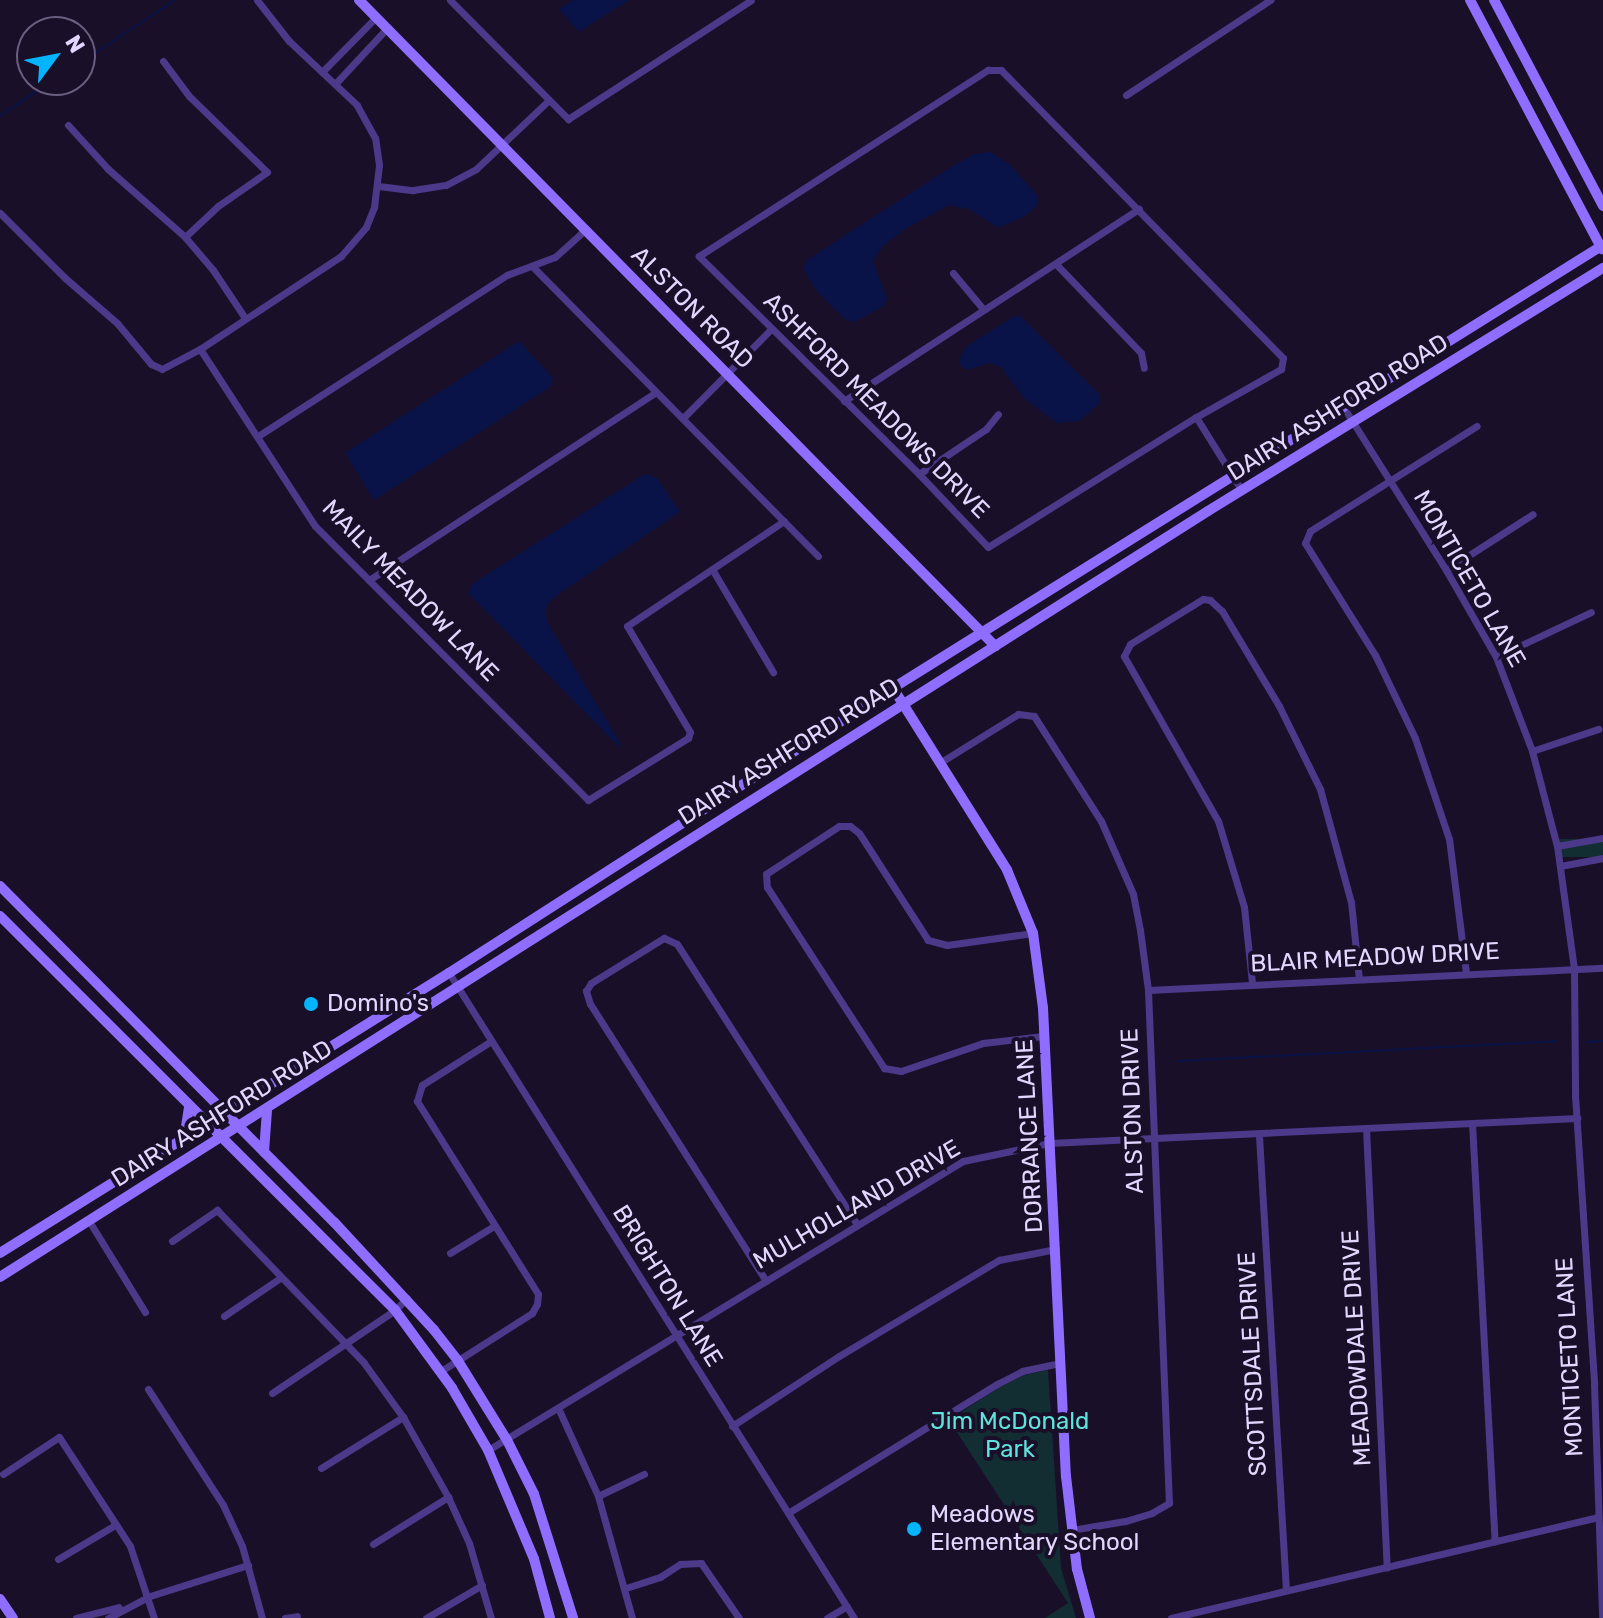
<!DOCTYPE html>
<html>
<head>
<meta charset="utf-8">
<style>
  body { margin:0 }
  #map { position:relative; width:1603px; height:1618px; overflow:hidden; background:#190f29; font-family:Rubik,sans-serif }
  div>[style] { position:absolute }
  [style*='--x'] { left:calc(var(--x)*1px); top:calc(var(--y)*1px); width:calc(var(--w)*1px); rotate:calc(var(--a)*1deg) }
  .green>* { inset:0; background:#122e33; transform-origin:0 0 }
  .water>* { inset:0; background:#091348 }
  .stream>* { height:2px; margin:-1px; padding:0 1px; transform-origin:1px; border-radius:1px; background:#091348 }
  .street>* { height:7px; margin:-3.5px; padding:0 3.5px; transform-origin:3.5px; border-radius:3.5px; background:#4c3989 }
  .secondary>* { height:10px; margin:-5px; padding:0 5px; transform-origin:5px; border-radius:5px; background:#8f6eff }
  .dots>* { width:22px; height:22px; translate:-50% -50%; box-sizing:border-box; border:4px solid #190f29; border-radius:50% }
  span { translate:-50% -50%; white-space:nowrap; text-align:center; line-height:1.15; -webkit-text-stroke:8px #190f29; paint-order:stroke }
  .street-label { font-size:24px; color:#e4d7ff }
  .poi-label { font-size:24px; color:#e4d7ff }
  .left { translate:0 -50%; text-align:left }
  .park-label { font-size:24px; color:#5fe4dd }
  .north { position:absolute; left:16px; top:16px; width:80px; height:80px; box-sizing:border-box; background:#190f29; border:2px solid #6a5f7f; border-radius:50%; rotate:58deg; font-size:22px; font-weight:700; line-height:32px; text-align:center; color:#e4d7ff }
  .north::after { content:''; display:block; margin:auto; width:28px; height:36px; background:#03b4ff; clip-path:polygon(50% 0,100% 100%,50% 72%,0 100%) }
</style>
</head>
<body>
<div id="map">
  <div class="green">
    <i style="left:1603px;top:839px;width:18px;height:46px;rotate:90deg"></i>
    <i style="clip-path:polygon(1048px 1370px,1061px 1568px,1076px 1618px,1045px 1618px,1068px 1603px,949px 1420px,1000px 1387px,1025px 1375px)"></i>
  </div>
  <div class="water">
    <i style="clip-path:polygon(573px 0,629px 0,579px 32px,559px 9px)"></i>
    <i style="clip-path:polygon(990px 152px,1009px 164px,1037px 195px,1037px 206px,1023px 217px,998px 228px,969px 209px,949px 205px,905px 229px,883px 246px,873px 261px,887px 299px,883px 306px,856px 322px,846px 320px,817px 292px,803px 268px,807px 260px,951px 167px,975px 154px)"></i>
    <i style="clip-path:polygon(1014px 316px,1020px 316px,1099px 394px,1100px 403px,1079px 421px,1057px 423px,1024px 398px,1001px 367px,990px 363px,968px 370px,961px 366px,959px 359px,967px 346px)"></i>
    <i style="clip-path:polygon(519px 341px,553px 378px,550px 387px,374px 500px,345px 453px)"></i>
    <i style="clip-path:polygon(645px 474px,657px 478px,680px 512px,556px 596px,548px 603px,546px 611px,547px 622px,619px 741px,619px 747px,468px 593px,472px 584px)"></i>
  </div>
  <div class="stream">
    <i style="--x:80;--y:63;--w:114;--a:-33.6"></i>
    <i style="--x:0;--y:116;--w:65;--a:-33.7"></i>
    <i style="--x:1586;--y:1042;--w:17;--a:-3"></i>
    <i style="--x:1178;--y:1061;--w:379;--a:-3"></i>
  </div>
  <div class="street">
    <i style="--x:450;--y:0;--w:168;--a:45.2"></i>
    <i style="--x:568;--y:119;--w:218;--a:-33"></i>
    <i style="--x:163;--y:61;--w:44;--a:53.4"></i>
    <i style="--x:189;--y:96;--w:109;--a:44.3"></i>
    <i style="--x:267;--y:172;--w:60;--a:145.2"></i>
    <i style="--x:218;--y:206;--w:45;--a:136.8"></i>
    <i style="--x:988;--y:70;--w:13;--a:0"></i>
    <i style="--x:1001;--y:70;--w:403;--a:45.6"></i>
    <i style="--x:1283;--y:358;--w:11;--a:100"></i>
    <i style="--x:1281;--y:369;--w:98;--a:150.5"></i>
    <i style="--x:1196;--y:417;--w:245;--a:148"></i>
    <i style="--x:988;--y:547;--w:100;--a:-133.4"></i>
    <i style="--x:919;--y:474;--w:310;--a:-135.3"></i>
    <i style="--x:699;--y:256;--w:344;--a:-32.8"></i>
    <i style="--x:322;--y:72;--w:77;--a:-45.5"></i>
    <i style="--x:335;--y:84;--w:76;--a:-47.1"></i>
    <i style="--x:1126;--y:95;--w:173;--a:-33.4"></i>
    <i style="--x:68;--y:125;--w:59;--a:47.7"></i>
    <i style="--x:108;--y:169;--w:103;--a:41.4"></i>
    <i style="--x:185;--y:237;--w:43;--a:49.7"></i>
    <i style="--x:213;--y:270;--w:58;--a:56.3"></i>
    <i style="--x:378;--y:186;--w:35;--a:7"></i>
    <i style="--x:413;--y:190;--w:33;--a:-9"></i>
    <i style="--x:446;--y:185;--w:34;--a:-28"></i>
    <i style="--x:476;--y:169;--w:100;--a:-43.4"></i>
    <i style="--x:0;--y:213;--w:92;--a:45"></i>
    <i style="--x:65;--y:278;--w:69;--a:40.9"></i>
    <i style="--x:117;--y:323;--w:53;--a:50.3"></i>
    <i style="--x:151;--y:364;--w:12;--a:24"></i>
    <i style="--x:162;--y:369;--w:43;--a:-27.8"></i>
    <i style="--x:200;--y:349;--w:169;--a:-33.4"></i>
    <i style="--x:341;--y:256;--w:38;--a:-49"></i>
    <i style="--x:366;--y:227;--w:22;--a:-68"></i>
    <i style="--x:374;--y:207;--w:42;--a:-83.2"></i>
    <i style="--x:379;--y:165;--w:27;--a:-98"></i>
    <i style="--x:375;--y:138;--w:38;--a:-119"></i>
    <i style="--x:357;--y:105;--w:93;--a:-136.7"></i>
    <i style="--x:289;--y:41;--w:52;--a:-128"></i>
    <i style="--x:1056;--y:264;--w:123;--a:46.3"></i>
    <i style="--x:1141;--y:353;--w:15;--a:79"></i>
    <i style="--x:533;--y:267;--w:406;--a:45.4"></i>
    <i style="--x:953;--y:273;--w:47;--a:50.2"></i>
    <i style="--x:200;--y:349;--w:211;--a:57"></i>
    <i style="--x:315;--y:526;--w:387;--a:45.1"></i>
    <i style="--x:588;--y:800;--w:118;--a:-31.8"></i>
    <i style="--x:688;--y:738;--w:6;--a:-72"></i>
    <i style="--x:690;--y:732;--w:123;--a:-120.7"></i>
    <i style="--x:627;--y:626;--w:189;--a:-33.8"></i>
    <i style="--x:844;--y:401;--w:352;--a:-33.1"></i>
    <i style="--x:1344;--y:408;--w:191;--a:57.8"></i>
    <i style="--x:1446;--y:570;--w:100;--a:60.1"></i>
    <i style="--x:1496;--y:657;--w:101;--a:69"></i>
    <i style="--x:1532;--y:751;--w:98;--a:75.3"></i>
    <i style="--x:1557;--y:846;--w:124;--a:82.1"></i>
    <i style="--x:1574;--y:969;--w:126;--a:89.5"></i>
    <i style="--x:1575;--y:1095;--w:290;--a:86.2"></i>
    <i style="--x:1594;--y:1384;--w:234;--a:88"></i>
    <i style="--x:1196;--y:417;--w:87;--a:58.1"></i>
    <i style="--x:683;--y:418;--w:125;--a:-45.3"></i>
    <i style="--x:258;--y:436;--w:297;--a:-32.9"></i>
    <i style="--x:507;--y:275;--w:51;--a:-20.6"></i>
    <i style="--x:555;--y:257;--w:42;--a:-42.1"></i>
    <i style="--x:919;--y:474;--w:81;--a:-33.9"></i>
    <i style="--x:986;--y:429;--w:19;--a:-51"></i>
    <i style="--x:712;--y:569;--w:120;--a:59.4"></i>
    <i style="--x:1446;--y:570;--w:103;--a:-32.8"></i>
    <i style="--x:369;--y:580;--w:343;--a:-33.2"></i>
    <i style="--x:1496;--y:657;--w:105;--a:-25.3"></i>
    <i style="--x:1532;--y:751;--w:70;--a:-18.4"></i>
    <i style="--x:941;--y:762;--w:91;--a:-31.9"></i>
    <i style="--x:1018;--y:714;--w:16;--a:7"></i>
    <i style="--x:1034;--y:716;--w:125;--a:57.5"></i>
    <i style="--x:1101;--y:821;--w:80;--a:66.3"></i>
    <i style="--x:1133;--y:894;--w:37;--a:79"></i>
    <i style="--x:1140;--y:930;--w:61;--a:82.4"></i>
    <i style="--x:1148;--y:990;--w:513;--a:87.66"></i>
    <i style="--x:1169;--y:1503;--w:20;--a:150"></i>
    <i style="--x:1152;--y:1513;--w:28;--a:163"></i>
    <i style="--x:1125;--y:1521;--w:55;--a:170.5"></i>
    <i style="--x:1557;--y:846;--w:47;--a:-9.9"></i>
    <i style="--x:1560;--y:866;--w:44;--a:-10.5"></i>
    <i style="--x:1033;--y:933;--w:87;--a:172.1"></i>
    <i style="--x:947;--y:945;--w:20;--a:-165"></i>
    <i style="--x:928;--y:940;--w:127;--a:-122.8"></i>
    <i style="--x:859;--y:833;--w:11;--a:-142"></i>
    <i style="--x:850;--y:826;--w:11;--a:180"></i>
    <i style="--x:839;--y:826;--w:87;--a:146.7"></i>
    <i style="--x:766;--y:874;--w:13;--a:86"></i>
    <i style="--x:767;--y:887;--w:216;--a:57.1"></i>
    <i style="--x:884;--y:1068;--w:17;--a:10"></i>
    <i style="--x:901;--y:1071;--w:87;--a:-18.9"></i>
    <i style="--x:983;--y:1043;--w:60;--a:-6.7"></i>
    <i style="--x:449;--y:973;--w:762;--a:57.88"></i>
    <i style="--x:1466;--y:973;--w:135;--a:-97.2"></i>
    <i style="--x:1449;--y:839;--w:107;--a:-108.6"></i>
    <i style="--x:1415;--y:738;--w:92;--a:-115.7"></i>
    <i style="--x:1375;--y:655;--w:132;--a:-122"></i>
    <i style="--x:1305;--y:543;--w:13;--a:-67"></i>
    <i style="--x:1310;--y:531;--w:197;--a:-32.2"></i>
    <i style="--x:1252;--y:983;--w:76;--a:-96"></i>
    <i style="--x:1244;--y:907;--w:90;--a:-106.8"></i>
    <i style="--x:1218;--y:821;--w:190;--a:-119.7"></i>
    <i style="--x:1124;--y:656;--w:13;--a:-63"></i>
    <i style="--x:1130;--y:644;--w:86;--a:-31.7"></i>
    <i style="--x:1203;--y:599;--w:7;--a:8"></i>
    <i style="--x:1210;--y:600;--w:16;--a:43"></i>
    <i style="--x:1222;--y:611;--w:111;--a:59"></i>
    <i style="--x:1279;--y:706;--w:93;--a:63.7"></i>
    <i style="--x:1320;--y:789;--w:117;--a:74.7"></i>
    <i style="--x:1351;--y:902;--w:77;--a:84.1"></i>
    <i style="--x:1148;--y:990;--w:456;--a:-2.8"></i>
    <i style="--x:1472;--y:1123;--w:419;--a:86.9"></i>
    <i style="--x:1366;--y:1128;--w:440;--a:87.3"></i>
    <i style="--x:1259;--y:1136;--w:455;--a:86.6"></i>
    <i style="--x:89;--y:1221;--w:107;--a:58.4"></i>
    <i style="--x:172;--y:1241;--w:55;--a:-34.6"></i>
    <i style="--x:217;--y:1210;--w:212;--a:46.1"></i>
    <i style="--x:364;--y:1363;--w:67;--a:54.2"></i>
    <i style="--x:403;--y:1417;--w:92;--a:60.6"></i>
    <i style="--x:448;--y:1497;--w:51;--a:65.5"></i>
    <i style="--x:469;--y:1543;--w:78;--a:73.7"></i>
    <i style="--x:450;--y:1253;--w:52;--a:-31.5"></i>
    <i style="--x:766;--y:1281;--w:328;--a:-122.4"></i>
    <i style="--x:590;--y:1004;--w:14;--a:-107"></i>
    <i style="--x:586;--y:991;--w:9;--a:-58"></i>
    <i style="--x:591;--y:983;--w:86;--a:-31.7"></i>
    <i style="--x:664;--y:938;--w:14;--a:25"></i>
    <i style="--x:677;--y:944;--w:333;--a:57.3"></i>
    <i style="--x:224;--y:1316;--w:68;--a:-34.2"></i>
    <i style="--x:441;--y:1371;--w:108;--a:-32.5"></i>
    <i style="--x:532;--y:1313;--w:10;--a:-61"></i>
    <i style="--x:537;--y:1304;--w:10;--a:-84"></i>
    <i style="--x:538;--y:1294;--w:228;--a:-122.1"></i>
    <i style="--x:417;--y:1101;--w:17;--a:-73"></i>
    <i style="--x:422;--y:1085;--w:82;--a:-32.5"></i>
    <i style="--x:148;--y:1389;--w:138;--a:57.1"></i>
    <i style="--x:223;--y:1505;--w:45;--a:65.1"></i>
    <i style="--x:242;--y:1546;--w:75;--a:74.5"></i>
    <i style="--x:272;--y:1393;--w:148;--a:-34"></i>
    <i style="--x:395;--y:1310;--w:17;--a:-45"></i>
    <i style="--x:559;--y:1410;--w:94;--a:65.6"></i>
    <i style="--x:598;--y:1496;--w:127;--a:74.4"></i>
    <i style="--x:732;--y:1426;--w:128;--a:-33.2"></i>
    <i style="--x:839;--y:1356;--w:187;--a:-31"></i>
    <i style="--x:999;--y:1260;--w:58;--a:-10.9"></i>
    <i style="--x:488;--y:1450;--w:556;--a:-31.32"></i>
    <i style="--x:963;--y:1161;--w:88;--a:-11.8"></i>
    <i style="--x:1049;--y:1143;--w:529;--a:-2.71"></i>
    <i style="--x:321;--y:1468;--w:97;--a:-31.9"></i>
    <i style="--x:3;--y:1474;--w:67;--a:-33.5"></i>
    <i style="--x:59;--y:1437;--w:130;--a:56.9"></i>
    <i style="--x:130;--y:1546;--w:76;--a:71.6"></i>
    <i style="--x:598;--y:1496;--w:51;--a:-25.6"></i>
    <i style="--x:788;--y:1513;--w:246;--a:-31.7"></i>
    <i style="--x:997;--y:1384;--w:28;--a:-27"></i>
    <i style="--x:1022;--y:1371;--w:38;--a:-12"></i>
    <i style="--x:373;--y:1544;--w:89;--a:-32.1"></i>
    <i style="--x:58;--y:1559;--w:66;--a:-30.8"></i>
    <i style="--x:626;--y:1588;--w:36;--a:-18"></i>
    <i style="--x:660;--y:1577;--w:24;--a:-33"></i>
    <i style="--x:680;--y:1564;--w:21;--a:-3"></i>
    <i style="--x:701;--y:1563;--w:67;--a:55.4"></i>
    <i style="--x:76;--y:1618;--w:44;--a:-14.3"></i>
    <i style="--x:108;--y:1618;--w:47;--a:-27.6"></i>
    <i style="--x:150;--y:1596;--w:103;--a:-17.6"></i>
    <i style="--x:285;--y:1618;--w:12;--a:-9"></i>
    <i style="--x:426;--y:1618;--w:65;--a:-30.5"></i>
    <i style="--x:827;--y:1618;--w:23;--a:-31"></i>
    <i style="--x:1171;--y:1618;--w:439;--a:-13.3"></i>
  </div>
  <div class="secondary">
    <i style="--x:359;--y:0;--w:907;--a:45.45"></i>
    <i style="--x:1470;--y:0;--w:282;--a:62.1"></i>
    <i style="--x:1494;--y:0;--w:233;--a:62.1"></i>
    <i style="--x:893;--y:688;--w:215;--a:57.9"></i>
    <i style="--x:1007;--y:870;--w:68;--a:67.6"></i>
    <i style="--x:1033;--y:933;--w:76;--a:82.4"></i>
    <i style="--x:1043;--y:1008;--w:469;--a:87.2"></i>
    <i style="--x:1066;--y:1476;--w:94;--a:83.3"></i>
    <i style="--x:1077;--y:1569;--w:51;--a:75.1"></i>
    <i style="--x:0;--y:886;--w:474;--a:45.2"></i>
    <i style="--x:334;--y:1222;--w:147;--a:47.2"></i>
    <i style="--x:434;--y:1330;--w:39;--a:52"></i>
    <i style="--x:458;--y:1361;--w:93;--a:58.2"></i>
    <i style="--x:507;--y:1440;--w:60;--a:63.4"></i>
    <i style="--x:534;--y:1494;--w:130;--a:72.5"></i>
    <i style="--x:0;--y:916;--w:558;--a:44.93"></i>
    <i style="--x:395;--y:1310;--w:97;--a:53.8"></i>
    <i style="--x:452;--y:1388;--w:72;--a:59.9"></i>
    <i style="--x:488;--y:1450;--w:118;--a:67.1"></i>
    <i style="--x:534;--y:1559;--w:61;--a:74.8"></i>
    <i style="--x:184;--y:1139;--w:33;--a:-81"></i>
    <i style="--x:264;--y:1152;--w:42;--a:-85.9"></i>
    <i style="--x:0;--y:1253;--w:529;--a:-31.95"></i>
    <i style="--x:449;--y:973;--w:528;--a:-32.7"></i>
    <i style="--x:893;--y:688;--w:837;--a:-31.96"></i>
    <i style="--x:0;--y:1277;--w:1430;--a:-32.38"></i>
    <i style="--x:1208;--y:511;--w:464;--a:-31.6"></i>
    <i style="--x:0;--y:1599;--w:23;--a:56"></i>
  </div>
  <div class="dots">
    <i style="left:311px;top:1004px;background:#03b4ff"></i>
    <i style="left:914px;top:1529px;background:#03b4ff"></i>
  </div>
  <div class="street-label">
    <span style="left:692px;top:308px;rotate:45deg">ALSTON ROAD</span>
    <span style="left:876px;top:406px;rotate:45deg">ASHFORD MEADOWS DRIVE</span>
    <span style="left:1338px;top:408px;rotate:-32deg">DAIRY ASHFORD ROAD</span>
    <span style="left:1469px;top:579px;rotate:60deg">MONTICETO LANE</span>
    <span style="left:410px;top:591px;rotate:46deg">MAILY MEADOW LANE</span>
    <span style="left:789px;top:752px;rotate:-32deg">DAIRY ASHFORD ROAD</span>
    <span style="left:1375px;top:958px;rotate:-3deg">BLAIR MEADOW DRIVE</span>
    <span style="left:1133px;top:1111px;rotate:-92deg">ALSTON DRIVE</span>
    <span style="left:222px;top:1114px;rotate:-32deg">DAIRY ASHFORD ROAD</span>
    <span style="left:1030px;top:1136px;rotate:-93deg">DORRANCE LANE</span>
    <span style="left:857px;top:1205px;rotate:-30deg">MULHOLLAND DRIVE</span>
    <span style="left:667px;top:1286px;rotate:58deg">BRIGHTON LANE</span>
    <span style="left:1357px;top:1348px;rotate:-93deg">MEADOWDALE DRIVE</span>
    <span style="left:1570px;top:1357px;rotate:-93deg">MONTICETO LANE</span>
    <span style="left:1253px;top:1364px;rotate:-93deg">SCOTTSDALE DRIVE</span>
  </div>
  <div class="poi-label">
    <span class="left" style="left:327px;top:1004px">Domino's</span>
    <span class="left" style="left:930px;top:1529px">Meadows<br>Elementary School</span>
  </div>
  <div class="park-label">
    <span style="left:1010px;top:1436px">Jim McDonald<br>Park</span>
  </div>
  <div class="north">N</div>
</div>
</body>
</html>
